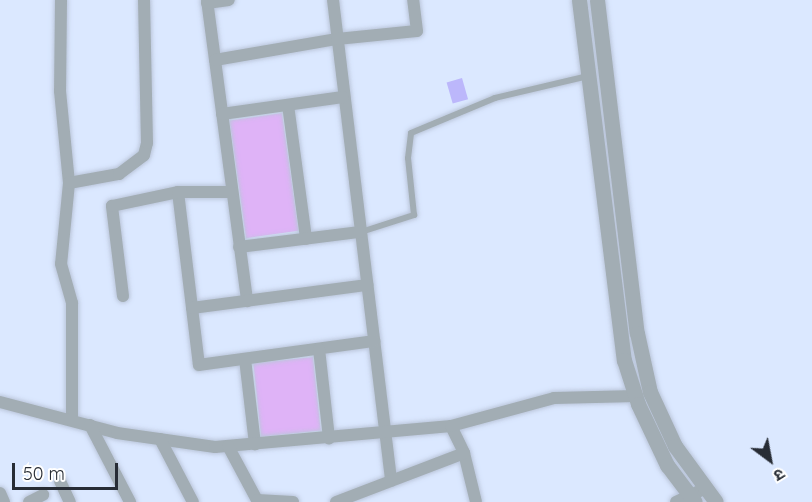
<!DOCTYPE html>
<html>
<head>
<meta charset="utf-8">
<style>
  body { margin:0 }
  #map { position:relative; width:812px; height:502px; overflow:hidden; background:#dbe8ff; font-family:Quicksand,"Noto Sans Devanagari",sans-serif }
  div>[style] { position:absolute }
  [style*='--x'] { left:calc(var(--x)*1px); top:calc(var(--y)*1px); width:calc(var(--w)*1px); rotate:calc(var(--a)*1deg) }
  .green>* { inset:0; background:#dfb3f7; transform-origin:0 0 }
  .building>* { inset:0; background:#bcb7fb; transform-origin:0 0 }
  .roads { filter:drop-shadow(0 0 2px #bbc6db) drop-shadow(0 0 2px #bbc6db) }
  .service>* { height:6px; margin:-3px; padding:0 3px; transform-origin:3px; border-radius:3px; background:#a2adb4 }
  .minor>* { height:12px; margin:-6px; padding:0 6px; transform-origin:6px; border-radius:6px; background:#a2adb4 }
  .tertiary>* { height:15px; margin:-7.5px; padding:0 7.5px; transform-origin:7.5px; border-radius:7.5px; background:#a2adb4 }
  span { translate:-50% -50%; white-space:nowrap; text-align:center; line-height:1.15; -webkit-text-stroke:4.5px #fff; paint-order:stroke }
  .north { position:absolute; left:740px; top:430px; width:60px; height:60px; -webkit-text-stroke:4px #fff; paint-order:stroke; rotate:148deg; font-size:16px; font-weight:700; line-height:24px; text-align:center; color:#272c35 }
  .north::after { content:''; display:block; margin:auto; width:21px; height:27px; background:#272c35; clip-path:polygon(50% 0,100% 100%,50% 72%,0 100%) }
  .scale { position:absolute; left:12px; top:463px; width:106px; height:27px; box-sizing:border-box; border:3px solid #272c35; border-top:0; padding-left:8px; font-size:18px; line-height:21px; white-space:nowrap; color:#272c35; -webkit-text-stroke:4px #fff; paint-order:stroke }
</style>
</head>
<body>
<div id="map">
  <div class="green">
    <i style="left:282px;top:113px;width:119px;height:53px;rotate:82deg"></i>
    <i style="left:313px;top:357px;width:74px;height:60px;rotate:84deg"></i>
  </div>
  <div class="building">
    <i style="left:462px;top:78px;width:22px;height:16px;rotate:74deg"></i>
  </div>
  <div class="roads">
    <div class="service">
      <i style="--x:361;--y:232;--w:56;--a:-17.8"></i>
      <i style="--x:414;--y:215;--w:57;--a:-96"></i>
      <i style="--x:408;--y:158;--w:25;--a:-83"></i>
      <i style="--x:411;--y:133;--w:91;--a:-22.6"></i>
      <i style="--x:495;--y:98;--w:96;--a:-13.3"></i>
    </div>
    <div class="minor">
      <i style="--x:61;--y:0;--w:91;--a:90.6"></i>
      <i style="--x:60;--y:91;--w:92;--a:84.4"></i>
      <i style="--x:69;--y:183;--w:81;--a:95.6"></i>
      <i style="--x:61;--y:264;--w:41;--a:74.2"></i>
      <i style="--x:72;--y:303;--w:117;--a:90"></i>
      <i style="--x:207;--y:0;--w:304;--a:82.4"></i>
      <i style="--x:333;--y:0;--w:484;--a:83.1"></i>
      <i style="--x:207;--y:3;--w:22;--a:-8"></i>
      <i style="--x:215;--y:60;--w:124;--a:-9.8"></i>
      <i style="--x:337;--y:39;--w:80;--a:-5.7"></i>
      <i style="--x:417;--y:31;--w:31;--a:-97"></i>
      <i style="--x:288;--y:105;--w:135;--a:82.3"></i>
      <i style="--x:222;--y:114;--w:122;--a:-8"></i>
      <i style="--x:69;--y:183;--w:51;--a:-10.2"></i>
      <i style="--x:119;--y:174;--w:31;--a:-37"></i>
      <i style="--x:144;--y:155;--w:12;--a:-76"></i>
      <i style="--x:147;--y:143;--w:143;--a:-91.2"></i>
      <i style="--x:178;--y:192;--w:174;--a:83.1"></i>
      <i style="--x:199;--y:365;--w:177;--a:-7.8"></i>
      <i style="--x:239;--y:247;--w:122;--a:-7.1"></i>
      <i style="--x:123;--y:296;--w:91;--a:-97"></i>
      <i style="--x:112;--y:206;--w:67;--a:-12"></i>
      <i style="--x:178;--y:192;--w:54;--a:0"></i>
      <i style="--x:192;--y:308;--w:177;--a:-7.5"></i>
      <i style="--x:319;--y:349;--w:90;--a:83.6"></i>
      <i style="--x:245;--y:359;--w:86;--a:83.3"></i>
      <i style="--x:0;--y:402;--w:121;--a:14.8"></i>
      <i style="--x:117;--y:433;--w:99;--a:8.1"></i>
      <i style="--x:215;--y:447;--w:237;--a:-5.1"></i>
      <i style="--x:451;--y:426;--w:30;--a:64"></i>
      <i style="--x:464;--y:453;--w:50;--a:76.2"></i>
      <i style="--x:90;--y:425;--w:87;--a:62.5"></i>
      <i style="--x:451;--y:426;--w:107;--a:-15.2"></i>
      <i style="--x:554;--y:398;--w:82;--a:-1.4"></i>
      <i style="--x:160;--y:439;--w:71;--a:62.4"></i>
      <i style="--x:228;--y:446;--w:64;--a:61.8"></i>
      <i style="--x:60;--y:481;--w:23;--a:65"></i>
      <i style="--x:0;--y:493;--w:10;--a:66"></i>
      <i style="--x:257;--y:500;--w:36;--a:3"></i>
      <i style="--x:29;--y:502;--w:16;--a:-27"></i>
      <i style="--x:336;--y:502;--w:137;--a:-20.9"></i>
      <i style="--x:676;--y:502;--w:33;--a:-25"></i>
    </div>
    <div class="tertiary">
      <i style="--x:579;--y:0;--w:363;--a:82.9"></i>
      <i style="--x:624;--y:360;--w:46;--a:72.3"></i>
      <i style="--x:638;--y:404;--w:68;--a:64.6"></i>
      <i style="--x:667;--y:465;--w:46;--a:52.9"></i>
      <i style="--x:597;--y:0;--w:335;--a:83.2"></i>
      <i style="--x:637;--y:333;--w:60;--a:77.6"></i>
      <i style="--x:650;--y:392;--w:60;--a:65.2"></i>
      <i style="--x:675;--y:446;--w:69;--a:53.8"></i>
    </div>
  </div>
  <div class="north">उ</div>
  <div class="scale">50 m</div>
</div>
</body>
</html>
